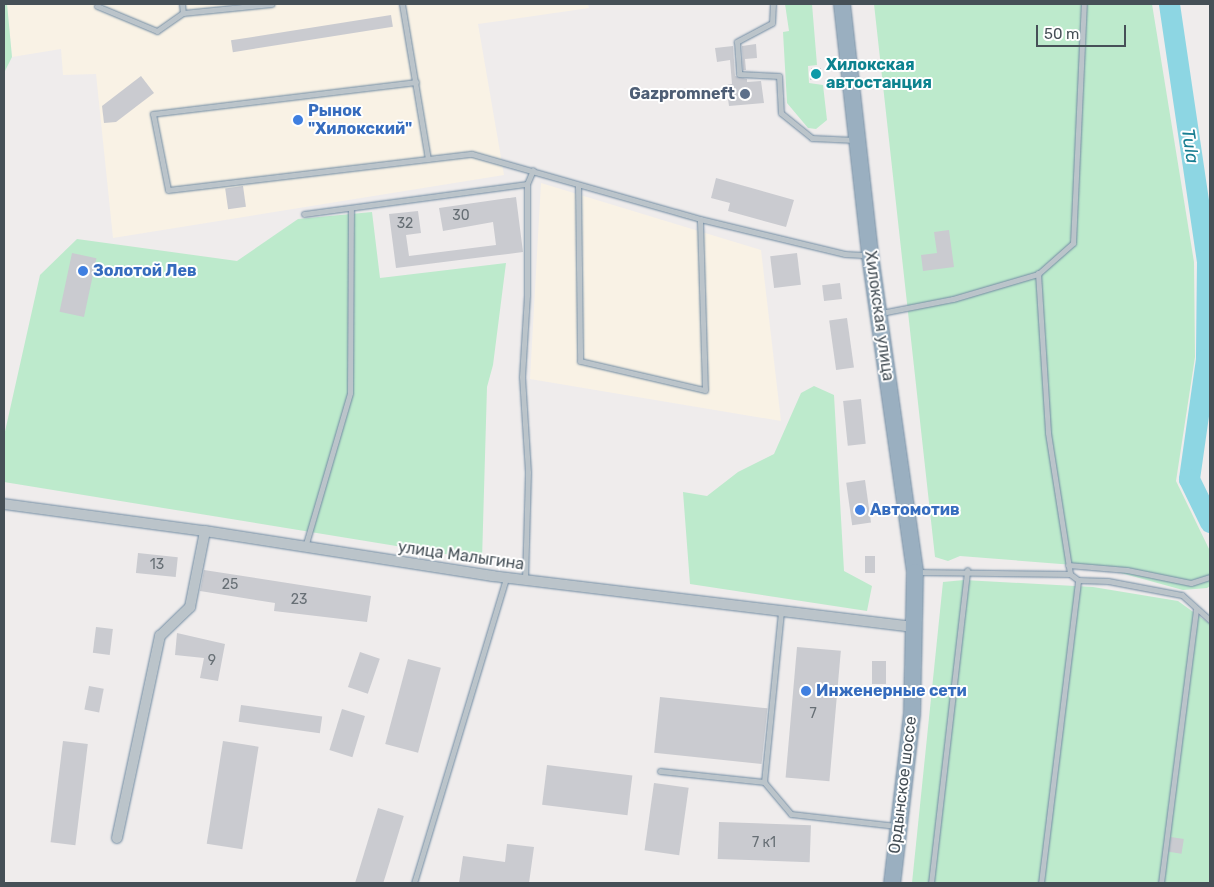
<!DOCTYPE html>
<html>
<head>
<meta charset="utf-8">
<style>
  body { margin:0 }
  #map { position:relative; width:1214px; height:887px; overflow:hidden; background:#efecec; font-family:Rubik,sans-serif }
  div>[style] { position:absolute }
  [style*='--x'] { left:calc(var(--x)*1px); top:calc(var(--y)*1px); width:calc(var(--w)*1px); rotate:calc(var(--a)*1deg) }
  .commercial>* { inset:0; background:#f9f2e5 }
  .green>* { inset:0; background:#bdeacc }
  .river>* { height:21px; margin:-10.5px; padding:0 10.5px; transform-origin:10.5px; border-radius:10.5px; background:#8dd6e3 }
  .building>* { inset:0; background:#cacbd0; transform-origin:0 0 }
  .roads { filter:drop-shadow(0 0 1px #728ca3) drop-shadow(0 0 1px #728ca3) }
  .service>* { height:5px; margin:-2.5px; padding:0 2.5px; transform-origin:2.5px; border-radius:2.5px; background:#bbc4ca }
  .minor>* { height:10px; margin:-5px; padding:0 5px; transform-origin:5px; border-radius:5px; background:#bbc4ca }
  .trunk>* { height:16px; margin:-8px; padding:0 8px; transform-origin:8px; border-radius:8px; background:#9aafc0 }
  .dots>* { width:14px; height:14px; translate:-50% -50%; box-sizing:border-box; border:2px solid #fff; border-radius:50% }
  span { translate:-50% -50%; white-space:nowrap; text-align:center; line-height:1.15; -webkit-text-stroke:4px #fff; paint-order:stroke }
  .number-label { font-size:14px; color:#676f75 }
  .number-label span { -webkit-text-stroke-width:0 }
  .culture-label { font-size:16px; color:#0d838f; font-weight:700 }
  .left { translate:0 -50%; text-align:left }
  .service-label { font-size:16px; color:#4e5e75; font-weight:700 }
  .right { translate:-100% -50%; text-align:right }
  .shop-label { font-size:16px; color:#366cbe; font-weight:700 }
  .street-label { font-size:16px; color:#465057 }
  .water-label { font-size:18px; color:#187e92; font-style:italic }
  .frame { position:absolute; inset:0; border:5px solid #465057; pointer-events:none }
  .scale { position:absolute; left:1036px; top:25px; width:90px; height:22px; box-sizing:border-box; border:2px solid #465057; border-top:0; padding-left:6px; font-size:15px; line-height:18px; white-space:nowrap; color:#465057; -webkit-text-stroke:4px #fff; paint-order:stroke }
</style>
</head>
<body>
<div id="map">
  <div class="commercial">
    <i style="clip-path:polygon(7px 4px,588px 4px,589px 8px,478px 24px,504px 175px,113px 238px,96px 74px,63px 75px,61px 49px,12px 57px)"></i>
    <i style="clip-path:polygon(541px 183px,761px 250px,781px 421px,530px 379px)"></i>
  </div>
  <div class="green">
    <i style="clip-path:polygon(4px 4px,7px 4px,12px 57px,4px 73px)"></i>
    <i style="clip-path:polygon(785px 4px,812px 4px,817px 65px,808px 66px,809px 83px,823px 85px,827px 120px,816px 129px,808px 128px,787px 103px,783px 32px,789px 31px)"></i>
    <i style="clip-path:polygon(874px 4px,1152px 4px,1194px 262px,1195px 357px,1176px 481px,1210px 551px,1210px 586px,1207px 588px,1183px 590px,1099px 567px,960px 556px,948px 561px,935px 557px)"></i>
    <i style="clip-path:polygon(372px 212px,380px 278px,506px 263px,493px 365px,487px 387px,482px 560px,4px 482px,4px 436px,40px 275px,77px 239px,237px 261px,298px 219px)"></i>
    <i style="clip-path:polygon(814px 386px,834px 395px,844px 571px,872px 586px,867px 611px,690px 584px,683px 492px,707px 496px,738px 472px,774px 454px,801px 393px)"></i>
    <i style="clip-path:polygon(964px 580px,1093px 587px,1178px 601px,1210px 624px,1210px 883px,912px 883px,943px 582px)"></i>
  </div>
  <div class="river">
    <i style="--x:1169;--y:4;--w:259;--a:81.6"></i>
    <i style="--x:1207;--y:260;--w:99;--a:90.6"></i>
    <i style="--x:1206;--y:359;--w:121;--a:98.1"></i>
    <i style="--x:1189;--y:479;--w:48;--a:64"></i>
  </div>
  <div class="building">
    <i style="left:391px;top:15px;width:12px;height:162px;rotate:81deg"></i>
    <i style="clip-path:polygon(756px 44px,757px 58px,745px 59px,746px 70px,743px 70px,742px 46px)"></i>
    <i style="clip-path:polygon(733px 46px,735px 76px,747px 79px,747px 82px,761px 81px,764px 103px,729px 106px,726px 85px,732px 84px,730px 60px,717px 62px,715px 48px)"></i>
    <i style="clip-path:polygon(811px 68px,821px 68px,821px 79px,810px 80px)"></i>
    <i style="clip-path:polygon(141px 76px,154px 93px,116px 122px,104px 123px,102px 106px)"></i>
    <i style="clip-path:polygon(716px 178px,794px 200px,786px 227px,728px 211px,730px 203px,711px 198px)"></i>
    <i style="left:243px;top:186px;width:21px;height:18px;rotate:82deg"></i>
    <i style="clip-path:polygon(516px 197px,523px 252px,396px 268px,389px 214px,418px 211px,421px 233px,406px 235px,409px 256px,496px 245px,493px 222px,443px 231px,439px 208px)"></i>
    <i style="clip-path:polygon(949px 230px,954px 267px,923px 271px,921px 255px,937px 253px,934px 232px)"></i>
    <i style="left:72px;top:253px;width:25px;height:60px;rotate:12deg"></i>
    <i style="left:797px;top:253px;width:32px;height:27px;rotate:83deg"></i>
    <i style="left:840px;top:283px;width:16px;height:18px;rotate:83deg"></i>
    <i style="left:847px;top:318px;width:50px;height:18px;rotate:82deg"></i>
    <i style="left:861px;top:399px;width:45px;height:18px;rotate:84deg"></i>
    <i style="left:865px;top:480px;width:43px;height:19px;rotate:82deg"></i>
    <i style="left:138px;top:553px;width:40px;height:20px;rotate:6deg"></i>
    <i style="left:865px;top:556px;width:10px;height:17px"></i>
    <i style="clip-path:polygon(204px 570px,371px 596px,367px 622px,274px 611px,275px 603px,200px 591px)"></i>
    <i style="left:96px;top:627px;width:17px;height:26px;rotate:7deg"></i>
    <i style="clip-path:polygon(177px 633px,225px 644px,218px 681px,200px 678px,204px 658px,175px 655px)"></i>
    <i style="left:797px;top:647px;width:44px;height:131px;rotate:5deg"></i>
    <i style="left:360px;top:652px;width:21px;height:37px;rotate:19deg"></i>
    <i style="left:408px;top:659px;width:34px;height:88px;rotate:15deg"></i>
    <i style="left:872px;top:661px;width:14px;height:23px"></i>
    <i style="left:89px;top:686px;width:15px;height:24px;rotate:11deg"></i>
    <i style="left:660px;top:697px;width:108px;height:56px;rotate:6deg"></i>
    <i style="left:241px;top:705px;width:82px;height:17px;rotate:8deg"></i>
    <i style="left:342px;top:709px;width:24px;height:43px;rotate:17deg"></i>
    <i style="left:63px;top:741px;width:25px;height:102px;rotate:7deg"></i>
    <i style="left:223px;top:741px;width:36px;height:104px;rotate:9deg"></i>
    <i style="left:547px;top:765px;width:86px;height:40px;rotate:7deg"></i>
    <i style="left:654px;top:783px;width:35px;height:68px;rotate:8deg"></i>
    <i style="left:378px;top:808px;width:27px;height:78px;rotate:17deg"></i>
    <i style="left:719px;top:822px;width:92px;height:37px;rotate:2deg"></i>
    <i style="left:1171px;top:837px;width:13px;height:15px;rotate:9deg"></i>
    <i style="clip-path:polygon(507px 844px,534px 847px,529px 883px,459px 883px,463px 856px,505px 862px)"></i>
  </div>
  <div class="roads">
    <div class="service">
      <i style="--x:182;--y:4;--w:9;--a:84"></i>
      <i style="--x:402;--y:4;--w:157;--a:80.5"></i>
      <i style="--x:773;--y:4;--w:19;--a:93"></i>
      <i style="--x:772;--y:23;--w:40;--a:152"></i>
      <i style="--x:737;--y:42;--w:32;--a:86"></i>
      <i style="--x:739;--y:74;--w:40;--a:2.9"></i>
      <i style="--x:779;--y:76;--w:37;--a:87"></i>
      <i style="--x:781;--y:113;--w:40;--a:39"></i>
      <i style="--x:812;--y:138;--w:43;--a:2.7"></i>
      <i style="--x:97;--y:6;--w:65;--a:22.6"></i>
      <i style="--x:157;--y:31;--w:32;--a:-35"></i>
      <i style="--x:183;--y:13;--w:89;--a:-5.8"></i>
      <i style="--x:416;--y:82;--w:265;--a:173.1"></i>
      <i style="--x:153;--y:114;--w:77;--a:78.8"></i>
      <i style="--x:168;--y:190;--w:306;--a:-6.8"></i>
      <i style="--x:472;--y:154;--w:237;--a:15.9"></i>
      <i style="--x:700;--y:219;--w:149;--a:13.6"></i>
      <i style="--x:845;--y:254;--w:22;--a:3"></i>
      <i style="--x:578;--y:186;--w:175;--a:89.3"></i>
      <i style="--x:580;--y:361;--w:128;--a:13.1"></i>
      <i style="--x:705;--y:390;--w:171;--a:-91.7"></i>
      <i style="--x:304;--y:214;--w:225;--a:-7.7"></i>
      <i style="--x:527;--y:184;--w:15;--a:-67"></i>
      <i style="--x:1038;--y:273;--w:160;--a:86.4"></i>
      <i style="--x:1048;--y:433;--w:143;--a:81.1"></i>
      <i style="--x:881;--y:313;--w:73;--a:-11"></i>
      <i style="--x:953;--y:299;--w:89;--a:-16.4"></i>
      <i style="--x:1038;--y:274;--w:47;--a:-41.5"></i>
      <i style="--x:1073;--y:243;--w:239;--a:-87.4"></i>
      <i style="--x:305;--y:547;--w:160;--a:-73.7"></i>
      <i style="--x:350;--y:393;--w:184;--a:-89.7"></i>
      <i style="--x:1068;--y:565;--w:59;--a:4.8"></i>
      <i style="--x:1127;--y:570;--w:65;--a:11.5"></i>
      <i style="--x:1191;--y:583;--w:20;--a:-18"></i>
      <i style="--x:918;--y:572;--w:152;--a:0.8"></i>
      <i style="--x:1070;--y:574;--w:10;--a:37"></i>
      <i style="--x:1078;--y:580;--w:30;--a:2"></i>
      <i style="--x:1108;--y:581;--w:75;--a:10.7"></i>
      <i style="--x:1182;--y:595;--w:38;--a:42"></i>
      <i style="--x:525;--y:580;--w:108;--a:-88.4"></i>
      <i style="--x:528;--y:472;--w:95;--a:-93.6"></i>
      <i style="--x:522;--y:377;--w:82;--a:-86.5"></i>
      <i style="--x:527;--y:295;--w:111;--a:-90"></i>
      <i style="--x:660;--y:771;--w:105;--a:6"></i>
      <i style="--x:764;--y:782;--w:42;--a:49.8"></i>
      <i style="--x:791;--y:814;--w:106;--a:6.5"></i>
      <i style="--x:764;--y:782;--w:171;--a:-84.3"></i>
      <i style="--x:414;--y:883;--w:319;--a:-73.2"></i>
      <i style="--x:931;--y:883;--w:315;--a:-83.4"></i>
      <i style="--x:1041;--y:883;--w:305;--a:-83"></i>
      <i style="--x:1161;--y:883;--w:276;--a:-82.7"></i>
    </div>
    <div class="minor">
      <i style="--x:4;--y:504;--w:203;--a:7.7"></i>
      <i style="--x:205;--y:531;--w:291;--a:8.9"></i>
      <i style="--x:492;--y:576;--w:426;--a:6.9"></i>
      <i style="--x:117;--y:838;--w:207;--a:-78"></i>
      <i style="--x:160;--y:636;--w:42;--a:-44"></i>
      <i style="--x:190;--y:607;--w:77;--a:-78.8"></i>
    </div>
    <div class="trunk">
      <i style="--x:842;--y:4;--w:253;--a:83.6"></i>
      <i style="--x:870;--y:255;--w:320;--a:81.9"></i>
      <i style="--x:915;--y:572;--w:142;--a:91.2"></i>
      <i style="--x:912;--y:714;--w:170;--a:96.7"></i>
    </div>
  </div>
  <div class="dots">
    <i style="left:816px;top:74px;background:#0f9aa8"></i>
    <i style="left:745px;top:94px;background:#5c6f8a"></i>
    <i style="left:298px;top:120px;background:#3f7fe0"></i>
    <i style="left:83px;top:271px;background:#3f7fe0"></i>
    <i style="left:860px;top:510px;background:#3f7fe0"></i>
    <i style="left:806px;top:691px;background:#3f7fe0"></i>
  </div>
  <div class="number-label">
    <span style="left:461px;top:216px">30</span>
    <span style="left:405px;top:224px">32</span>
    <span style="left:157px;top:565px">13</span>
    <span style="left:230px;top:585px">25</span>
    <span style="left:299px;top:600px">23</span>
    <span style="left:212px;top:661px">9</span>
    <span style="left:813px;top:714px">7</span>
    <span style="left:764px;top:843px">7 к1</span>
  </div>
  <div class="culture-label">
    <span class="left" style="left:826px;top:74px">Хилокская<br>автостанция</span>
  </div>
  <div class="service-label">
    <span class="right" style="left:735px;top:94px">Gazpromneft</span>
  </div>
  <div class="shop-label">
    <span class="left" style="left:308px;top:120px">Рынок<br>"Хилокский"</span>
    <span class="left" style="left:93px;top:271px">Золотой Лев</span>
    <span class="left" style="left:870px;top:510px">Автомотив</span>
    <span class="left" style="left:816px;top:691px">Инженерные сети</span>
  </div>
  <div class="street-label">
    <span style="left:879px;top:316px;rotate:82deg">Хилокская улица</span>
    <span style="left:461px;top:556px;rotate:8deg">улица Малыгина</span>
    <span style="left:903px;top:785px;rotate:-83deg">Ордынское шоссе</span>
  </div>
  <div class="water-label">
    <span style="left:1190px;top:146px;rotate:81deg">Tula</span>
  </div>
  <div class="frame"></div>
  <div class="scale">50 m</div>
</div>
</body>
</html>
